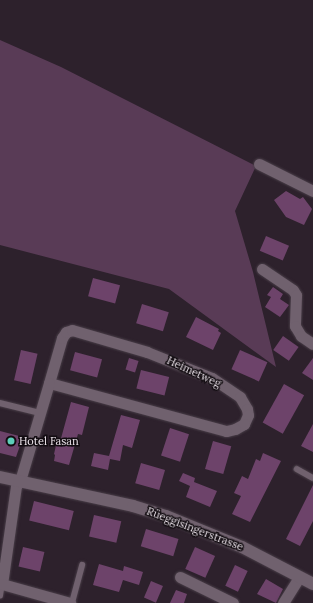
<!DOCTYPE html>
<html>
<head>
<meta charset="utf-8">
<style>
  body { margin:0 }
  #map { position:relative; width:313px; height:603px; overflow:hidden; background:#2d212c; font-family:Lora,serif }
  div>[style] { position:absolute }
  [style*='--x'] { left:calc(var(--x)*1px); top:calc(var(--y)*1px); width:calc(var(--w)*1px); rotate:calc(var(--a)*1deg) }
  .green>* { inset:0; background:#593b56 }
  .building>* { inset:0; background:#6d436a; transform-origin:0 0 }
  .roads { filter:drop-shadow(0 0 1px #493e48) drop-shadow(0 0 1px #493e48) }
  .service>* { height:5.5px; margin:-2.75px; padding:0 2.75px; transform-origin:2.75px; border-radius:2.75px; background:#70616e }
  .minor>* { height:11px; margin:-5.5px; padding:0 5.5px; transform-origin:5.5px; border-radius:5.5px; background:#70616e }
  .tertiary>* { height:12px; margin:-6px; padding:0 6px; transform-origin:6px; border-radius:6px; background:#70616e }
  .dots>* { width:11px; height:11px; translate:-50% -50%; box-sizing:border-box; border:2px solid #120c11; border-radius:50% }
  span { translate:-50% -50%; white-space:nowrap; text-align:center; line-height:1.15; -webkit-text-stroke:3px #120c11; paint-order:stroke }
  .street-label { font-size:11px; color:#ece4eb }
  .poi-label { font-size:11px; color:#ece4eb }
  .left { translate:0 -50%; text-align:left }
</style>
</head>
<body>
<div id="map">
  <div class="green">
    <i style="clip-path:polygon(0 40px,61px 67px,256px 166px,235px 211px,253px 272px,276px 367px,169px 289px,0 245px)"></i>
  </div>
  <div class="building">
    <i style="clip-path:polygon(286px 191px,300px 199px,303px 197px,312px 209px,304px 225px,286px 217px,274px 200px)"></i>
    <i style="left:266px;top:236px;width:25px;height:16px;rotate:23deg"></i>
    <i style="left:93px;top:278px;width:28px;height:19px;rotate:15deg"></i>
    <i style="clip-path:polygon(273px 287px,283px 294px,280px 299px,289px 305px,280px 317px,265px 307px,271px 297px,267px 295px)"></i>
    <i style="left:142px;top:304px;width:28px;height:20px;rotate:17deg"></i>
    <i style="clip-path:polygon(196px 317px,219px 329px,218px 331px,221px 333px,213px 350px,186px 337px)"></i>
    <i style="left:283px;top:336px;width:19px;height:17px;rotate:35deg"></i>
    <i style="left:21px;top:350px;width:17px;height:31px;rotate:13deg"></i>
    <i style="left:240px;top:350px;width:30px;height:21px;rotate:24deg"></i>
    <i style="left:75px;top:352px;width:28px;height:19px;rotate:15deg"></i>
    <i style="left:129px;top:358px;width:10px;height:12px;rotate:17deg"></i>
    <i style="clip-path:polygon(313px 358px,313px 380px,302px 373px)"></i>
    <i style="left:141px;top:370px;width:29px;height:19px;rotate:14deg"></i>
    <i style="left:284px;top:384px;width:23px;height:44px;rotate:29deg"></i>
    <i style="clip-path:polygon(71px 402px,89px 407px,82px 435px,78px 434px,69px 465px,54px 461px,55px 455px,54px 454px,57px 441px,60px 442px)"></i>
    <i style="clip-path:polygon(121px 415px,140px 420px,132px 448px,123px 445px,120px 461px,110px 459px,108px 470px,91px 466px,94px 453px,109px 456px)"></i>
    <i style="clip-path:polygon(313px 424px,313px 452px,301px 446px)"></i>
    <i style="left:170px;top:428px;width:20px;height:29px;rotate:18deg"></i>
    <i style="clip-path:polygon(0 431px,23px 437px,16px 457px,0 453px)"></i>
    <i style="left:213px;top:441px;width:19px;height:29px;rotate:16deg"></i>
    <i style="clip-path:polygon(263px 453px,281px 461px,250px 522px,232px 514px,241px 496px,234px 493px,242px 476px,248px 479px,256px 459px,260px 461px)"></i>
    <i style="left:141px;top:463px;width:25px;height:21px;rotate:16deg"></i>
    <i style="clip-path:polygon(183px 473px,195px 478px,194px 482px,217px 491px,210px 507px,186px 497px,190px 486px,179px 481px)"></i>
    <i style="clip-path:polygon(313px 485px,313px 521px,300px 546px,286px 539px)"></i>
    <i style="left:34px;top:501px;width:41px;height:20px;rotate:14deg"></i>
    <i style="left:94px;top:515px;width:28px;height:22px;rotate:13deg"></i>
    <i style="left:146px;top:529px;width:34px;height:18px;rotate:17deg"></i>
    <i style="left:23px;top:547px;width:22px;height:20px;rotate:13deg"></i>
    <i style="left:195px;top:547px;width:22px;height:24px;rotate:24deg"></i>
    <i style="clip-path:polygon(99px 564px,123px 571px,124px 566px,143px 572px,139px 585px,123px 580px,119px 592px,93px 585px)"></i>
    <i style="left:235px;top:565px;width:14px;height:23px;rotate:25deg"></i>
    <i style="clip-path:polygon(266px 579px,283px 589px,276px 603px,257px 594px)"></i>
    <i style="left:151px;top:581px;width:13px;height:18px;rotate:23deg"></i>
    <i style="clip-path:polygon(176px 590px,187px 594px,184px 603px,170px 603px)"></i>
  </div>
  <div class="roads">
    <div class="service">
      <i style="--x:0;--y:403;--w:41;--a:14"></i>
      <i style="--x:297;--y:469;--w:18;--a:29"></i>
      <i style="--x:0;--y:596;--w:12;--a:-81"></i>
      <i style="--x:72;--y:603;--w:39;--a:-75"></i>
    </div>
    <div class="minor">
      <i style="--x:259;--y:164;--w:60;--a:26.6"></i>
      <i style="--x:262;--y:269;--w:37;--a:34"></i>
      <i style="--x:293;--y:290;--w:6;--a:59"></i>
      <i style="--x:296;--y:295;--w:31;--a:92"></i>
      <i style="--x:295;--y:326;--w:12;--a:59"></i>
      <i style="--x:301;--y:336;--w:14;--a:34"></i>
      <i style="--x:49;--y:383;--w:47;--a:-73.9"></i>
      <i style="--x:62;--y:338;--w:7;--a:-56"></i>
      <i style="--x:66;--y:332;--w:6;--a:-18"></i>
      <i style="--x:72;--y:330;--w:78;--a:16.3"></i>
      <i style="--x:147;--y:352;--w:70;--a:21.8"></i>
      <i style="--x:212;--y:378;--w:34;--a:34"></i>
      <i style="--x:240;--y:397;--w:14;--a:60"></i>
      <i style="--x:247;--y:409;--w:6;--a:81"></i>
      <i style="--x:248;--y:415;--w:10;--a:114"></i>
      <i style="--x:244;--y:424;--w:10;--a:151"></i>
      <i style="--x:235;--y:429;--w:9;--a:167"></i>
      <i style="--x:226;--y:431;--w:183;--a:-164.8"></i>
      <i style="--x:49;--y:383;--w:102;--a:106.5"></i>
      <i style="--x:20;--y:481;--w:6;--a:129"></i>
      <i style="--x:16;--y:486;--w:99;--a:98.1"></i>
      <i style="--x:2;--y:584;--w:71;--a:15.6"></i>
      <i style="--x:180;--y:577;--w:59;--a:26.1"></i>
      <i style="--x:283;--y:603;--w:31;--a:-58"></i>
    </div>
    <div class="tertiary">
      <i style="--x:0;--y:477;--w:136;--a:12.3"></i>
      <i style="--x:133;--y:506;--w:34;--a:17"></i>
      <i style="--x:166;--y:516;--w:82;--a:22.2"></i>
      <i style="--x:242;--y:547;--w:80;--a:27.5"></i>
    </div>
  </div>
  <div class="dots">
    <i style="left:11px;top:441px;background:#5dceb9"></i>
  </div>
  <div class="street-label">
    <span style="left:194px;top:372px;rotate:25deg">Heimetweg</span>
    <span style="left:195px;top:529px;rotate:21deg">Rüeggisingerstrasse</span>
  </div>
  <div class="poi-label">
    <span class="left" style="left:19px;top:441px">Hotel Fasan</span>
  </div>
</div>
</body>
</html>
